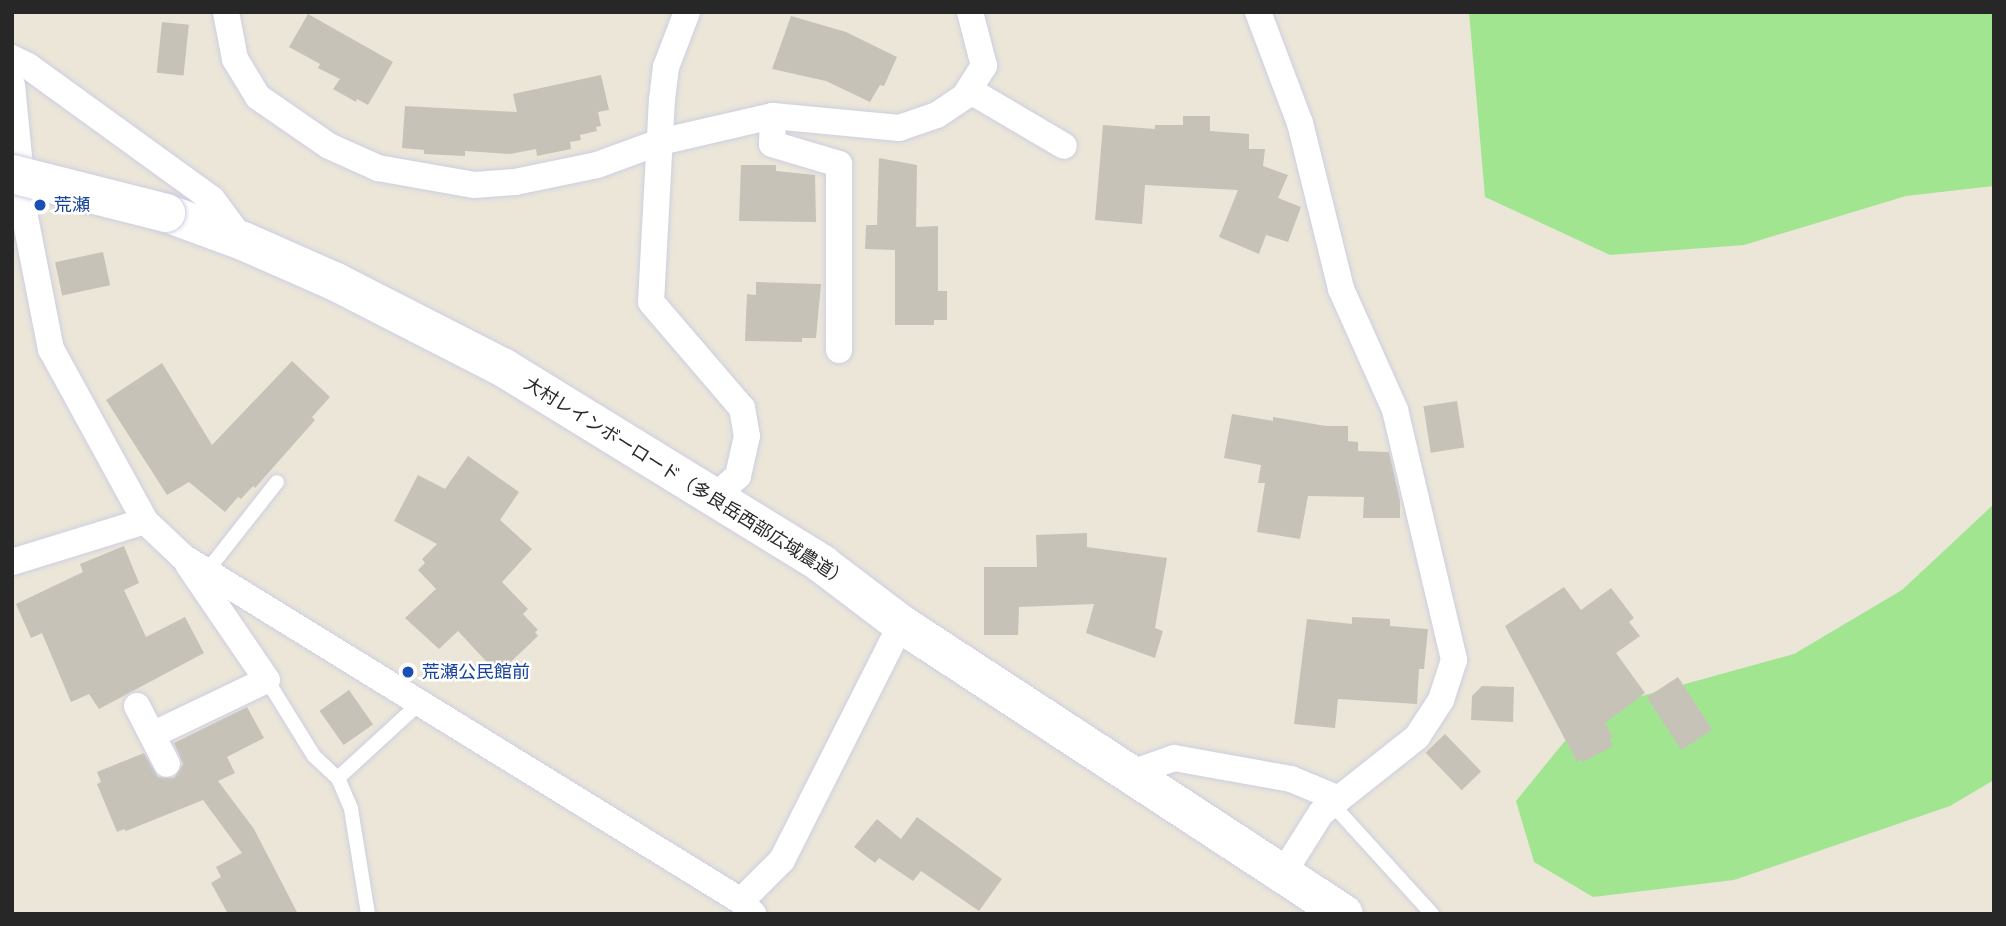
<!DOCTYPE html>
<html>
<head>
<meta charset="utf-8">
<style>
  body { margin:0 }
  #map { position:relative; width:2006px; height:926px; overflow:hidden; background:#ebe6d8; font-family:Poppins,"Noto Sans JP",sans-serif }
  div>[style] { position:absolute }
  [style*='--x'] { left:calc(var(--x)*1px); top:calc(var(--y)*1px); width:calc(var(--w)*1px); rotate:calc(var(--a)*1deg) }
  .green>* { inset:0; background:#a1e591 }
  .building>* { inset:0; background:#c6c2b8; transform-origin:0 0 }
  .roads { filter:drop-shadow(0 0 2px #cdcee2) drop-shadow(0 0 2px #cdcee2) }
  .lane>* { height:14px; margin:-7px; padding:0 7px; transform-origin:7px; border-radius:7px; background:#fff }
  .street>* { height:26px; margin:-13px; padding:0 13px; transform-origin:13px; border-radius:13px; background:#fff }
  .secondary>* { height:38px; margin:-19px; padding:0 19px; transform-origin:19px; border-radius:19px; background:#fff }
  .bridges { filter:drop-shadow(0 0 2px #cdcee2) drop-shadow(0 0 2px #cdcee2) }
  .secondary-bridge>* { height:38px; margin:-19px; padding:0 19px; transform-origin:19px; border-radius:19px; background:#fff }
  .dots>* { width:19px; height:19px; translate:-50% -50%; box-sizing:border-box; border:4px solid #fff; border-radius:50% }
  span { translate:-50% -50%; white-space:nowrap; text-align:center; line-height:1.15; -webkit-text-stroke:5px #fff; paint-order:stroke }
  .transit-label { font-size:18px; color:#164399 }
  .left { translate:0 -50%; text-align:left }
  .street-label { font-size:18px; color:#272727 }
  .frame { position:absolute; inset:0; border:14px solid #272727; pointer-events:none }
</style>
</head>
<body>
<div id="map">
  <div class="green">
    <i style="clip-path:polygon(1469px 12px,1994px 12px,1994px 186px,1906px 196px,1744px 245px,1610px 255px,1485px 197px)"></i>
    <i style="clip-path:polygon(1994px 504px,1994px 780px,1950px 806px,1734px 880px,1593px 897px,1534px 862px,1516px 801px,1564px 742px,1638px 697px,1794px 654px,1902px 590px)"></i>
  </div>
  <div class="building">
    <i style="clip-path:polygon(308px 14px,393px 62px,368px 105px,357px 99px,356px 102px,333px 89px,340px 79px,318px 68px,320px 64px,289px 47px)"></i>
    <i style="clip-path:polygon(791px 16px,846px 32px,897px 57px,884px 86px,880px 85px,870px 102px,826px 81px,772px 69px)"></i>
    <i style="left:162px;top:22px;width:27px;height:51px;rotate:6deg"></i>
    <i style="clip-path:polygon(601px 75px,609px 110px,598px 112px,601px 126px,596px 127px,597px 131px,580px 135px,581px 140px,570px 142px,571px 149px,537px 156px,536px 149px,510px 154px,465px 151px,465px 156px,424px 154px,424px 150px,402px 148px,405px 106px,517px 112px,513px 94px)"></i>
    <i style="clip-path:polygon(1183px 116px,1210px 116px,1210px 131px,1249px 134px,1249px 149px,1265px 149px,1263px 166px,1288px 175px,1278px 198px,1301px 207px,1288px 242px,1266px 235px,1259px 254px,1219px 237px,1238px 190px,1145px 185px,1142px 224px,1095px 220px,1103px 125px,1155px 129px,1155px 125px,1183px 125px)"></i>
    <i style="clip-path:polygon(879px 158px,917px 165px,916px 227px,938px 226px,938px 291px,947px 291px,947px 320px,934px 320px,934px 325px,895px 325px,895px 250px,865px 249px,866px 225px,877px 225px)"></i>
    <i style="clip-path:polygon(741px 165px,776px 165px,776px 171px,815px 175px,816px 222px,739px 221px)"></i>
    <i style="left:103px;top:252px;width:34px;height:49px;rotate:78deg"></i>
    <i style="clip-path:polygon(756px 282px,821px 284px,816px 338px,802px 338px,802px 342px,745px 341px,747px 294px,756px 295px)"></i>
    <i style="clip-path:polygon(292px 361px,330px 397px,312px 417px,315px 420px,255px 488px,253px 486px,241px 499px,238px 497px,225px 512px,189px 482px,167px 495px,106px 400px,162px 363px,212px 445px)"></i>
    <i style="left:1457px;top:401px;width:47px;height:34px;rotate:81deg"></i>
    <i style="clip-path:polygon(1232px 414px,1273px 421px,1273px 417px,1326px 426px,1348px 426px,1348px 441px,1358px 442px,1358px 451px,1389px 452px,1400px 500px,1400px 518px,1363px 518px,1364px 497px,1308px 496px,1300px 539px,1257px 532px,1265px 483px,1258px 483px,1261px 465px,1224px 458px)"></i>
    <i style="clip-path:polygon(468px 456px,519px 492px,500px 520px,532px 549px,502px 582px,528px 609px,523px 614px,538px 630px,535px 632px,538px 636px,498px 674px,458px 631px,439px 649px,405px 618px,436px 589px,418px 570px,425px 563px,422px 559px,437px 544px,394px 521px,418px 475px,445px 489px)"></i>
    <i style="clip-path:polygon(1087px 533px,1087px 547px,1167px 558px,1155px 628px,1163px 631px,1155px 658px,1086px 633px,1094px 604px,1019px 607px,1018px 635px,984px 635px,984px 567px,1037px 567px,1036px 535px)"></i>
    <i style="clip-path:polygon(124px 546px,139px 583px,124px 590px,146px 637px,185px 617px,204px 653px,99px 709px,89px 694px,71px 702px,42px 633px,31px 638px,16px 604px,83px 572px,80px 564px)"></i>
    <i style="clip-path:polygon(1564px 587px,1581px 610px,1611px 588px,1634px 618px,1629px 622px,1640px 636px,1616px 653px,1645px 693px,1605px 723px,1613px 737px,1609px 739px,1613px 746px,1583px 762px,1581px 759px,1577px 762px,1505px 626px)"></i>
    <i style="clip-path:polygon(1352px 617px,1390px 619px,1390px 626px,1428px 629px,1424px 669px,1419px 669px,1417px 704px,1338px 699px,1335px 728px,1294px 724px,1307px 619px,1352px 624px)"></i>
    <i style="left:1678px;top:677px;width:63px;height:37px;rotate:57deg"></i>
    <i style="clip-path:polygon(1482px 686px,1514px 687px,1513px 722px,1471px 720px,1472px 696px)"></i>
    <i style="left:349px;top:690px;width:42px;height:36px;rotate:55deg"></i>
    <i style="clip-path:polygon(247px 707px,264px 738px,227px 757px,235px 773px,218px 781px,254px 829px,298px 914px,228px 914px,211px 883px,221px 877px,216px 867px,242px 853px,203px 800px,126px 831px,124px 829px,117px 832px,97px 784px,101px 782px,97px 772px,144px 753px,158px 777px,174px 778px,183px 764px,174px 743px)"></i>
    <i style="left:1445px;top:734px;width:52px;height:27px;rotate:46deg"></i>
    <i style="clip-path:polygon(917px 817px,1002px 879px,979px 911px,921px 871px,913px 881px,879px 858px,875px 863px,854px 847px,877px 819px,901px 839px)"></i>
  </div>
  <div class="roads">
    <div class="lane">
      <i style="--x:207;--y:571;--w:113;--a:-51.8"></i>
      <i style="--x:267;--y:680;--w:89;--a:58.3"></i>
      <i style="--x:314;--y:756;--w:33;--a:43"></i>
      <i style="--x:338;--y:778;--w:34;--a:67"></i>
      <i style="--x:351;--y:809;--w:106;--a:80.8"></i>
      <i style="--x:338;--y:778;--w:113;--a:-42.5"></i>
      <i style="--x:1332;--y:804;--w:149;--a:47.7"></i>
    </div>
    <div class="street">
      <i style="--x:226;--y:12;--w:48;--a:79.2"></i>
      <i style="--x:235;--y:59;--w:44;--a:58.8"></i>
      <i style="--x:258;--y:97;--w:86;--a:34.6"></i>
      <i style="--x:329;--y:146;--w:54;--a:24.2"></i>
      <i style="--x:378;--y:168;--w:97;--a:10"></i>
      <i style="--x:474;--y:185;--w:41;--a:-4.2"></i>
      <i style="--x:515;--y:182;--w:84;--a:-11.7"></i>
      <i style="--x:597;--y:165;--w:67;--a:-20.1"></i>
      <i style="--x:660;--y:142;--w:116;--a:-13"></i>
      <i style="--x:773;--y:116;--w:127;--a:5.4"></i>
      <i style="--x:899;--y:128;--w:40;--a:-18.9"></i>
      <i style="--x:937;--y:115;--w:34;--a:-34"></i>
      <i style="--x:965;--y:96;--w:36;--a:-58"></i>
      <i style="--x:984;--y:66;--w:56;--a:-104.5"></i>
      <i style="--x:687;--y:12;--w:59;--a:110.9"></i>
      <i style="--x:666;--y:67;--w:32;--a:97"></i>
      <i style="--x:662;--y:99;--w:203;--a:93.1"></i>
      <i style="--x:651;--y:302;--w:140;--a:49.4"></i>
      <i style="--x:742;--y:408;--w:28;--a:80"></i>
      <i style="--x:747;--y:436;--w:41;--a:102.7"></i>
      <i style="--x:738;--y:476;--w:32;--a:139"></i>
      <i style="--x:1258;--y:12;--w:119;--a:69.3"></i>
      <i style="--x:1300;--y:123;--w:171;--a:76.1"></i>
      <i style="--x:1341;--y:289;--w:133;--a:65.9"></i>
      <i style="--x:1395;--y:410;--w:257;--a:76.7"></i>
      <i style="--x:1454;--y:660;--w:42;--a:108"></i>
      <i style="--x:1441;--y:700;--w:44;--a:123"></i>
      <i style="--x:1417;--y:737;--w:122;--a:141.6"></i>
      <i style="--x:1321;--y:813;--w:73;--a:122.2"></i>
      <i style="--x:12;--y:58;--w:18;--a:27"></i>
      <i style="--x:28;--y:66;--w:227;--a:35.9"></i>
      <i style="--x:212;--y:199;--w:52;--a:53.6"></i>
      <i style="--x:12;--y:85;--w:133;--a:84.4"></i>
      <i style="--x:25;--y:217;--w:135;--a:78.9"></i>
      <i style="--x:51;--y:349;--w:196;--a:61.3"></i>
      <i style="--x:145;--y:521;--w:52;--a:43.5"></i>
      <i style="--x:183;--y:557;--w:656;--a:31.65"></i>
      <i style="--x:741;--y:901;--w:18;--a:47"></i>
      <i style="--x:969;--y:90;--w:110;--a:30.5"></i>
      <i style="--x:773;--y:116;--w:28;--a:92"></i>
      <i style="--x:772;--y:144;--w:70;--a:16.6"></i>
      <i style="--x:839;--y:164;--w:186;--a:90"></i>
      <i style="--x:12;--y:562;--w:139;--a:-17.1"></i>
      <i style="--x:137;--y:706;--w:65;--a:62.7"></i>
      <i style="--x:152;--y:735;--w:127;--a:-25.6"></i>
      <i style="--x:267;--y:680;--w:140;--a:-124.3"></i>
      <i style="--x:1129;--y:774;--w:48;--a:-19.6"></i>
      <i style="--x:1174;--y:758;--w:119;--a:10.2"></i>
      <i style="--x:1291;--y:779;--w:52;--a:22.6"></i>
      <i style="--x:741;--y:901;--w:58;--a:-45"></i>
      <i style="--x:782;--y:860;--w:264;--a:-63.2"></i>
    </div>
    <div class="secondary">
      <i style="--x:166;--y:213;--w:82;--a:20"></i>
      <i style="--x:243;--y:241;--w:102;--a:23.8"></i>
      <i style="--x:336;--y:282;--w:189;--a:27.1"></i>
      <i style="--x:504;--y:368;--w:374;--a:31.6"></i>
      <i style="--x:822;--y:564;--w:99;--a:37.2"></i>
      <i style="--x:901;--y:624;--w:529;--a:33.21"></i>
    </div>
  </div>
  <div class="bridges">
    <div class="secondary-bridge">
      <i style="--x:12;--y:174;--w:159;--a:14.2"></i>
    </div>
  </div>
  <div class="dots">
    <i style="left:40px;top:205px;background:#1a4fb4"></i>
    <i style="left:408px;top:672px;background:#1a4fb4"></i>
  </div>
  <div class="transit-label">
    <span class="left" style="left:54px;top:205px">荒瀬</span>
    <span class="left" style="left:422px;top:672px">荒瀬公民館前</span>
  </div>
  <div class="street-label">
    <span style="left:686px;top:482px;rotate:32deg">大村レインボーロード（多良岳西部広域農道）</span>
  </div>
  <div class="frame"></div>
</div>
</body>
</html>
